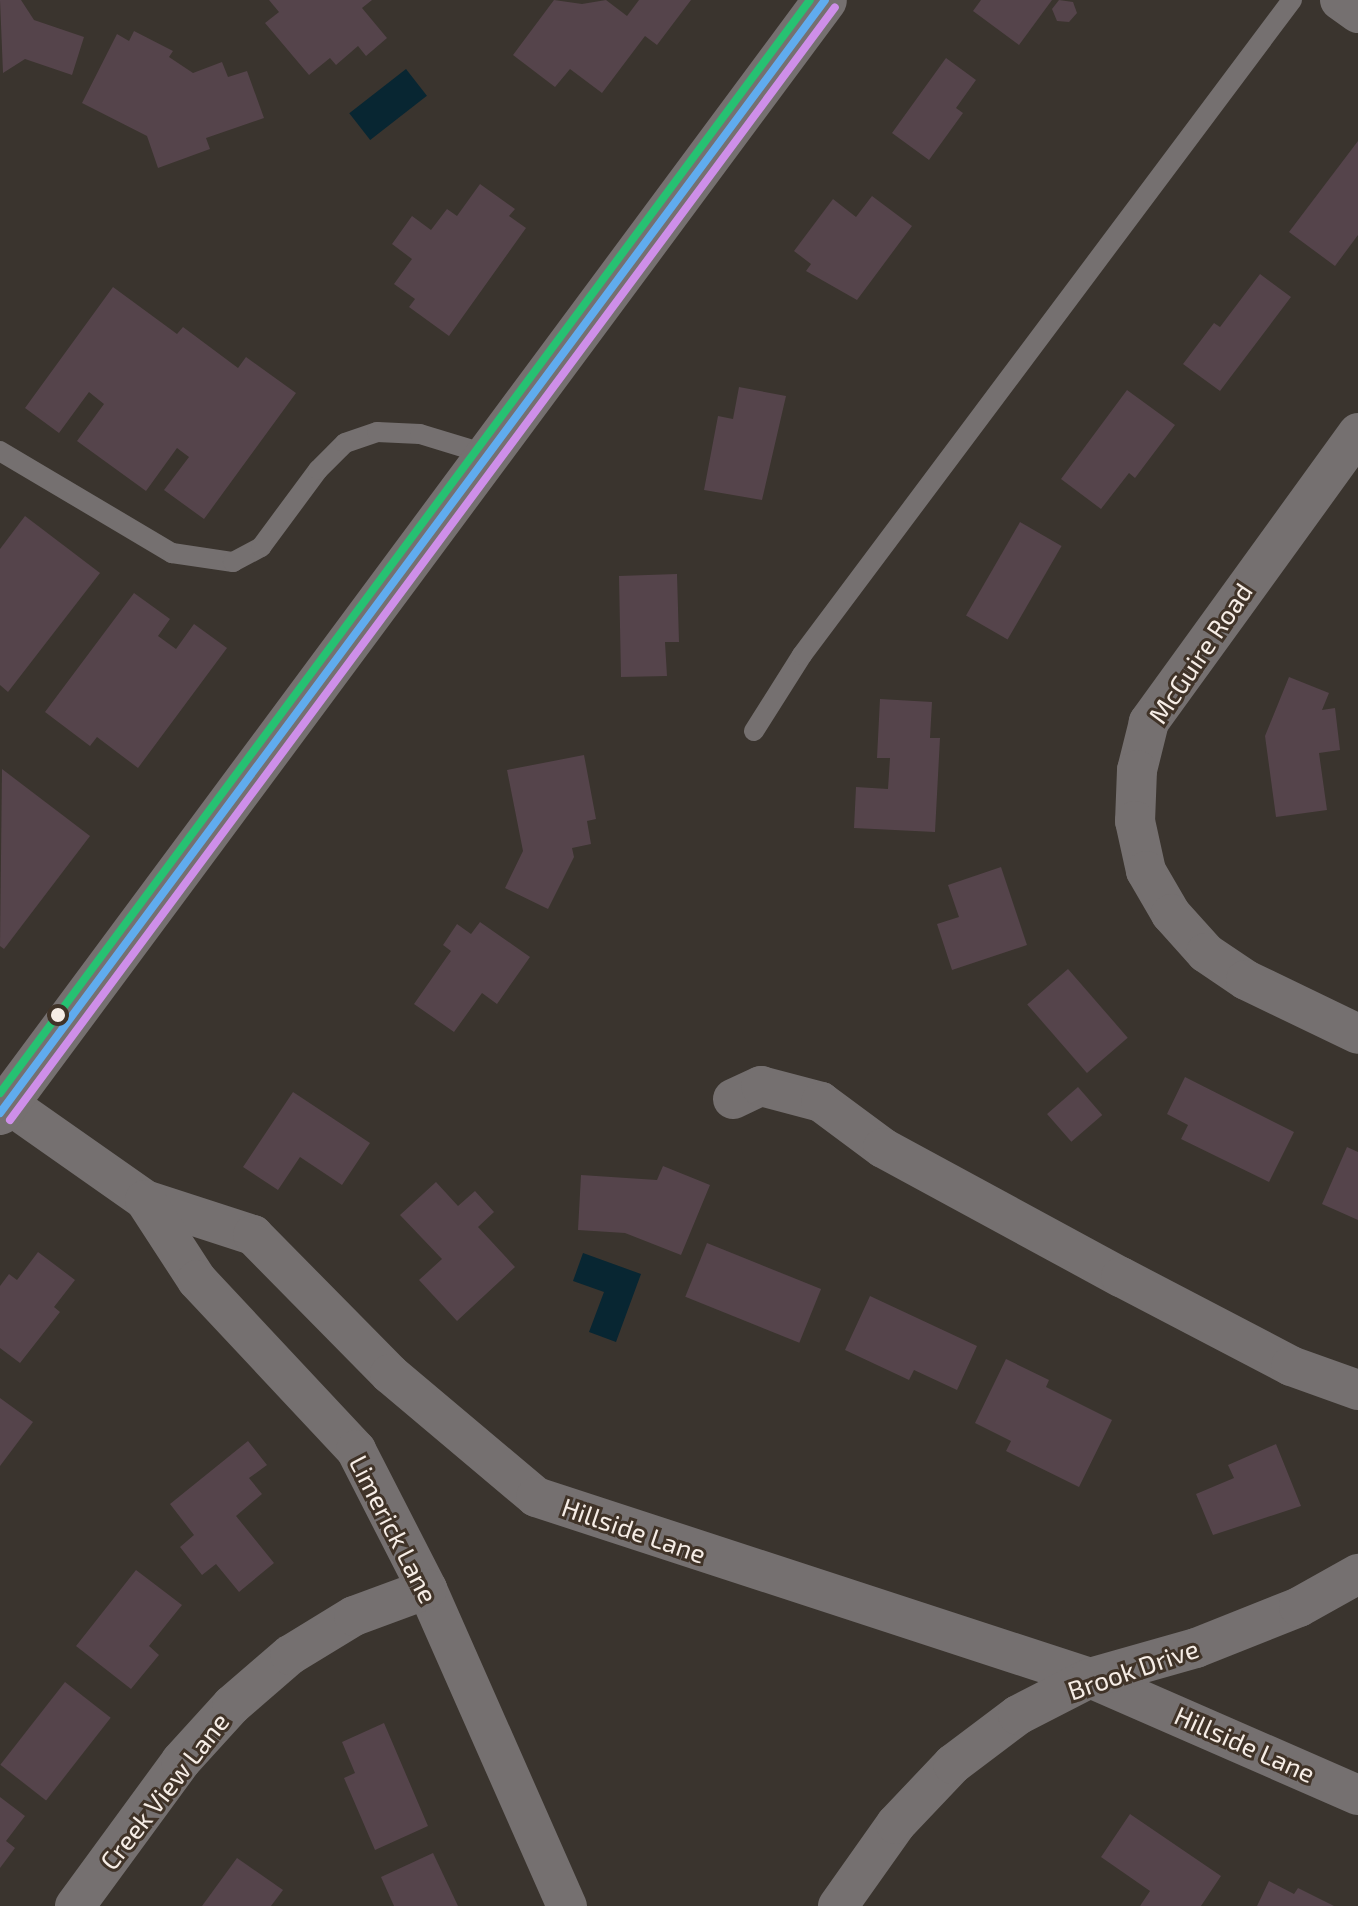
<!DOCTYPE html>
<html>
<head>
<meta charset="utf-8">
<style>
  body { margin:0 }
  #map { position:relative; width:1358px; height:1906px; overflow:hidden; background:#3a342e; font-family:"Exo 2",sans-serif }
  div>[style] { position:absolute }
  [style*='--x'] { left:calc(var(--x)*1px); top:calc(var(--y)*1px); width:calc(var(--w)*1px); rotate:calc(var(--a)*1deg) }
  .water>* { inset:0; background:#082632; transform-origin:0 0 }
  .building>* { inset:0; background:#55444b; transform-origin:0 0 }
  .service>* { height:20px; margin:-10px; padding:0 10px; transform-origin:10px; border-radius:10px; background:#757070 }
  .minor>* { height:40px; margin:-20px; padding:0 20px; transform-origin:20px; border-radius:20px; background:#757070 }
  .tertiary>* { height:44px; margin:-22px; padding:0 22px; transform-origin:22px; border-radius:22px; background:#757070 }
  .bus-1>* { height:8px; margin:-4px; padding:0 4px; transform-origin:4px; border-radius:4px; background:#60acee }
  .bus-2>* { height:8px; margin:-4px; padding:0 4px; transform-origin:4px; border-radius:4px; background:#ce8fe9 }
  .bus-3>* { height:8px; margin:-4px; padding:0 4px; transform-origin:4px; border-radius:4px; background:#26c172 }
  .dots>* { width:22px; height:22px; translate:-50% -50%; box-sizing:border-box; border:4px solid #403328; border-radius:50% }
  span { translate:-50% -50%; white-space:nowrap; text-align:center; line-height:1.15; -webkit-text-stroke:6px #403328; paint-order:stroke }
  .street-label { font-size:26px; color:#f6ede6 }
</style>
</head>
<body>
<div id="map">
  <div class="water">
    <i style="left:406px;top:69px;width:34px;height:72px;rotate:52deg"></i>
    <i style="clip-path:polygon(583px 1253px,641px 1274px,616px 1342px,589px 1332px,604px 1292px,573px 1281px)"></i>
  </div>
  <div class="building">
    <i style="clip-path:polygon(0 0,21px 0,34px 20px,84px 37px,72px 75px,25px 59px,3px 73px)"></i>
    <i style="clip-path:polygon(269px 0,372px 0,362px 8px,387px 38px,366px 56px,358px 46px,336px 65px,330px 58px,309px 75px,265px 23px,279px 12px)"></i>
    <i style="clip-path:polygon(554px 0,582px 4px,606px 0,627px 16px,639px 0,691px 0,657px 45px,645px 36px,602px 93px,570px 69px,555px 87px,513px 55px)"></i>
    <i style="clip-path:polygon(981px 0,1052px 0,1019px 45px,973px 11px)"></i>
    <i style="clip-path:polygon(1059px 0,1073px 2px,1077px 13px,1069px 22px,1057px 21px,1052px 9px)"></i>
    <i style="clip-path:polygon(134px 31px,173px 51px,169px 57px,193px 73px,222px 62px,228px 77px,247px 71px,264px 118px,206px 138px,210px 149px,158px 168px,147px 136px,82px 103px,117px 34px,129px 41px)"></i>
    <i style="clip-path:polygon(946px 58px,976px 80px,956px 108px,963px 113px,929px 160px,892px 133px)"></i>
    <i style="clip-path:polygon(1358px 141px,1358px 235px,1335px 266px,1289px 232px)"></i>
    <i style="clip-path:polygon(480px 184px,515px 209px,509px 216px,526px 228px,449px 336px,409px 307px,415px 299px,394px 284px,412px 259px,392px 244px,412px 216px,431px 230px,447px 209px,457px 216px)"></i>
    <i style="clip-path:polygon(872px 196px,912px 226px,857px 300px,806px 271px,811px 264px,794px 251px,833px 199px,856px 217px)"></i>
    <i style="clip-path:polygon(1260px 274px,1291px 297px,1220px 391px,1183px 364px,1214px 323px,1220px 327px)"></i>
    <i style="clip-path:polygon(113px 287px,177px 334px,183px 327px,238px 368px,246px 357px,296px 393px,204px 519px,164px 490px,189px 457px,177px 448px,146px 491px,77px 441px,104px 404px,89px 392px,59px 433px,25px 408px)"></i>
    <i style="clip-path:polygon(739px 387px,786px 396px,762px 500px,704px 490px,718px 416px,733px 419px)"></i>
    <i style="clip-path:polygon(1127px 390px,1175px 425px,1135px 478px,1129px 473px,1101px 509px,1061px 479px)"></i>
    <i style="clip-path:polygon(25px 516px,100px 573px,8px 692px,0 685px,0 549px)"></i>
    <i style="left:1020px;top:522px;width:48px;height:108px;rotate:30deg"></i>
    <i style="clip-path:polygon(677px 574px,679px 642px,665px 642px,667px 676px,621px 677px,619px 576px)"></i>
    <i style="clip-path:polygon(134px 593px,170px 619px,158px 636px,176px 649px,194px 624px,227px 648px,138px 768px,97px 737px,90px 746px,45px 712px)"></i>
    <i style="clip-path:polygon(1289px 677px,1329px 693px,1322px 710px,1335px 708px,1340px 750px,1319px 753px,1327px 810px,1276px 817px,1265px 736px)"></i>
    <i style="clip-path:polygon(880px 699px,932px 702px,930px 738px,940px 738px,935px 832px,854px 828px,856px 787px,888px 789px,890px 758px,877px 758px)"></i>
    <i style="clip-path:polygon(584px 755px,596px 819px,587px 821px,591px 844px,572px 848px,574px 857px,548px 909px,505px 888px,523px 851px,507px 770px)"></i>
    <i style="clip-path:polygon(2px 769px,90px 836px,4px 949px,0 946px)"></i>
    <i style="clip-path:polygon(1001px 867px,1027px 945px,952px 970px,937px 924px,959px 917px,948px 885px)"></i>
    <i style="clip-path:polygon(480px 922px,530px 957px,497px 1004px,482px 993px,454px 1032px,414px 1004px,451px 951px,443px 945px,457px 924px,471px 934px)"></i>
    <i style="left:1068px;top:969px;width:91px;height:54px;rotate:49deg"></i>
    <i style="clip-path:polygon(1185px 1077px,1294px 1132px,1269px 1182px,1181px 1139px,1188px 1125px,1167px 1114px)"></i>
    <i style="left:1078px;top:1087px;width:37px;height:41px;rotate:49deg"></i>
    <i style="clip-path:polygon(293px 1092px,370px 1143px,342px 1185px,300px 1157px,278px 1190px,243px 1167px)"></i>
    <i style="clip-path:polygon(1347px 1147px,1358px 1152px,1358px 1220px,1322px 1204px)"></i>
    <i style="clip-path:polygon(663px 1166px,710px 1185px,681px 1255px,625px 1233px,578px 1230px,581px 1175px,657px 1180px)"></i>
    <i style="clip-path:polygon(436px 1182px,458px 1206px,475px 1191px,494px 1212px,478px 1227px,515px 1267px,457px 1321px,419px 1280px,442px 1259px,400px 1215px)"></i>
    <i style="left:707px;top:1243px;width:123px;height:58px;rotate:22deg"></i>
    <i style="clip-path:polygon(38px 1252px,75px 1280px,54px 1307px,60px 1312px,20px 1363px,0 1348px,0 1286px,9px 1274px,17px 1280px)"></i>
    <i style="clip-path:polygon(870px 1296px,977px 1346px,957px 1390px,914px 1370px,909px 1380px,845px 1350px)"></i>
    <i style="clip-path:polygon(1006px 1359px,1049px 1380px,1046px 1387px,1112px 1420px,1079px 1487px,1006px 1451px,1011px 1441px,975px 1423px)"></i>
    <i style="clip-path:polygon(0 1398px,33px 1422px,0 1466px)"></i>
    <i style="clip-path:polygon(248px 1441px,267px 1465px,249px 1478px,262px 1494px,236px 1516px,274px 1563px,239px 1592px,216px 1564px,202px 1575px,180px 1547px,194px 1535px,170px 1504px)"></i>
    <i style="clip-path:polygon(1276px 1444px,1301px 1506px,1213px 1535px,1196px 1494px,1234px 1478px,1228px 1465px)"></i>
    <i style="clip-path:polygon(136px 1570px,182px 1605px,149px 1646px,159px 1655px,131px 1689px,76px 1646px)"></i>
    <i style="left:65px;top:1682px;width:58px;height:105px;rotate:38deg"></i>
    <i style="clip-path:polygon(384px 1723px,428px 1826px,375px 1850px,344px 1778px,355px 1773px,342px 1742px)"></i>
    <i style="clip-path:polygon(0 1797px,25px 1816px,6px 1841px,15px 1848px,0 1868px)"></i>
    <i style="clip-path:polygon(1130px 1814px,1221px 1876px,1201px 1906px,1140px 1906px,1150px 1891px,1101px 1857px)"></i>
    <i style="clip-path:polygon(433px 1853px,458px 1906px,394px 1906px,381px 1877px)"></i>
    <i style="clip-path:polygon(237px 1858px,283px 1890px,271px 1906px,202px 1906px)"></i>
    <i style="clip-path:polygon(1269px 1881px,1294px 1894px,1298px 1888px,1334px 1906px,1257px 1906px)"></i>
  </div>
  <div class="service">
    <i style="--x:0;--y:451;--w:200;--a:30.7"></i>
    <i style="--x:172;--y:553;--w:62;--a:8.4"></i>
    <i style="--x:233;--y:562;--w:32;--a:-28"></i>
    <i style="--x:261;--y:547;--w:96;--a:-53.5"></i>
    <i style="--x:318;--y:470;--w:38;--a:-45"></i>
    <i style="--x:345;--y:443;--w:34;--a:-19"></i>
    <i style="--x:377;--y:432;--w:43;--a:2.7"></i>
    <i style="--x:420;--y:434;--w:69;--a:16.9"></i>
    <i style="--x:754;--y:731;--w:90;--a:-57.7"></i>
    <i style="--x:802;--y:655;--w:818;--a:-53.2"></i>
  </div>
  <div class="minor">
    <i style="--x:1340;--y:0;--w:22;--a:36"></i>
    <i style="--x:1358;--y:433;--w:357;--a:125.9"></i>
    <i style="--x:1149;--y:722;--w:49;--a:104"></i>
    <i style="--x:1137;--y:770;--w:51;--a:92.2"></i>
    <i style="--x:1135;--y:821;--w:51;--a:77.6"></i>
    <i style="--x:1146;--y:871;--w:50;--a:59.8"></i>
    <i style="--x:1171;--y:914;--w:52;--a:48.1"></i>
    <i style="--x:1206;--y:953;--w:48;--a:34"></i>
    <i style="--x:1246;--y:980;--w:124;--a:25.7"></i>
    <i style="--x:733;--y:1099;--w:31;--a:-25"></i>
    <i style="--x:761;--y:1086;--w:62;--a:14.9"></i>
    <i style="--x:821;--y:1102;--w:77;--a:36.6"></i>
    <i style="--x:883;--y:1148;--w:271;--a:28.5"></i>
    <i style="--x:1121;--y:1277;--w:192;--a:27.6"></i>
    <i style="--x:1291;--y:1366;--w:71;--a:19.7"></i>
    <i style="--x:7;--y:1103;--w:169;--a:35.1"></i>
    <i style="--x:145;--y:1200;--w:114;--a:18"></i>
    <i style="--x:253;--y:1235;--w:195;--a:45.4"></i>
    <i style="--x:390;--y:1374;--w:191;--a:40.1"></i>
    <i style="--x:536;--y:1497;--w:583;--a:18.09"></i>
    <i style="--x:1090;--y:1678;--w:292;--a:23.6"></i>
    <i style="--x:145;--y:1200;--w:95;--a:57"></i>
    <i style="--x:197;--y:1280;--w:233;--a:46.9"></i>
    <i style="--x:356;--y:1450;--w:156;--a:62.9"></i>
    <i style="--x:427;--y:1589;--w:347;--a:66.2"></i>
    <i style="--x:75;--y:1906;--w:180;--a:-53.8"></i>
    <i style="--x:181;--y:1761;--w:76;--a:-47.7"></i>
    <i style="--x:232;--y:1705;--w:77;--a:-40.8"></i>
    <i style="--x:290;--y:1655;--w:75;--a:-31.4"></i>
    <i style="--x:354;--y:1616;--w:78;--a:-20.3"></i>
    <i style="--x:838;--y:1906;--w:100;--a:-54.7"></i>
    <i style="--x:896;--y:1824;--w:83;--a:-46.5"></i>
    <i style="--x:953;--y:1764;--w:81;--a:-37"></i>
    <i style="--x:1018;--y:1715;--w:81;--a:-27.2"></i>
    <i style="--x:1090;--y:1678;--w:110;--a:-15.8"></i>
    <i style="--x:1196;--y:1648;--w:111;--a:-21.7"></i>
    <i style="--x:1299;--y:1607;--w:68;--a:-29.2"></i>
  </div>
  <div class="tertiary">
    <i style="--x:0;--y:1113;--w:1385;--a:-53.45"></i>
  </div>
  <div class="bus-1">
    <i style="--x:0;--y:1113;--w:1385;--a:-53.45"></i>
  </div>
  <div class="bus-2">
    <i style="--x:10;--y:1120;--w:1385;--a:-53.45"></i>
  </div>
  <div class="bus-3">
    <i style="--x:0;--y:1093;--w:1360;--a:-53.46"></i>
  </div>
  <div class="dots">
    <i style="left:58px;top:1015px;background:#f6ede6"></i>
  </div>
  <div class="street-label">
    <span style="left:1200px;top:653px;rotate:-56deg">McGuire Road</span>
    <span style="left:394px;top:1529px;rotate:63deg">Limerick Lane</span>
    <span style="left:634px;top:1530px;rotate:19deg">Hillside Lane</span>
    <span style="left:1133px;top:1669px;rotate:-19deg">Brook Drive</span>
    <span style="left:1245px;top:1744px;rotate:24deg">Hillside Lane</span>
    <span style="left:164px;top:1791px;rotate:-52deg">Creek View Lane</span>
  </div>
</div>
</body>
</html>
